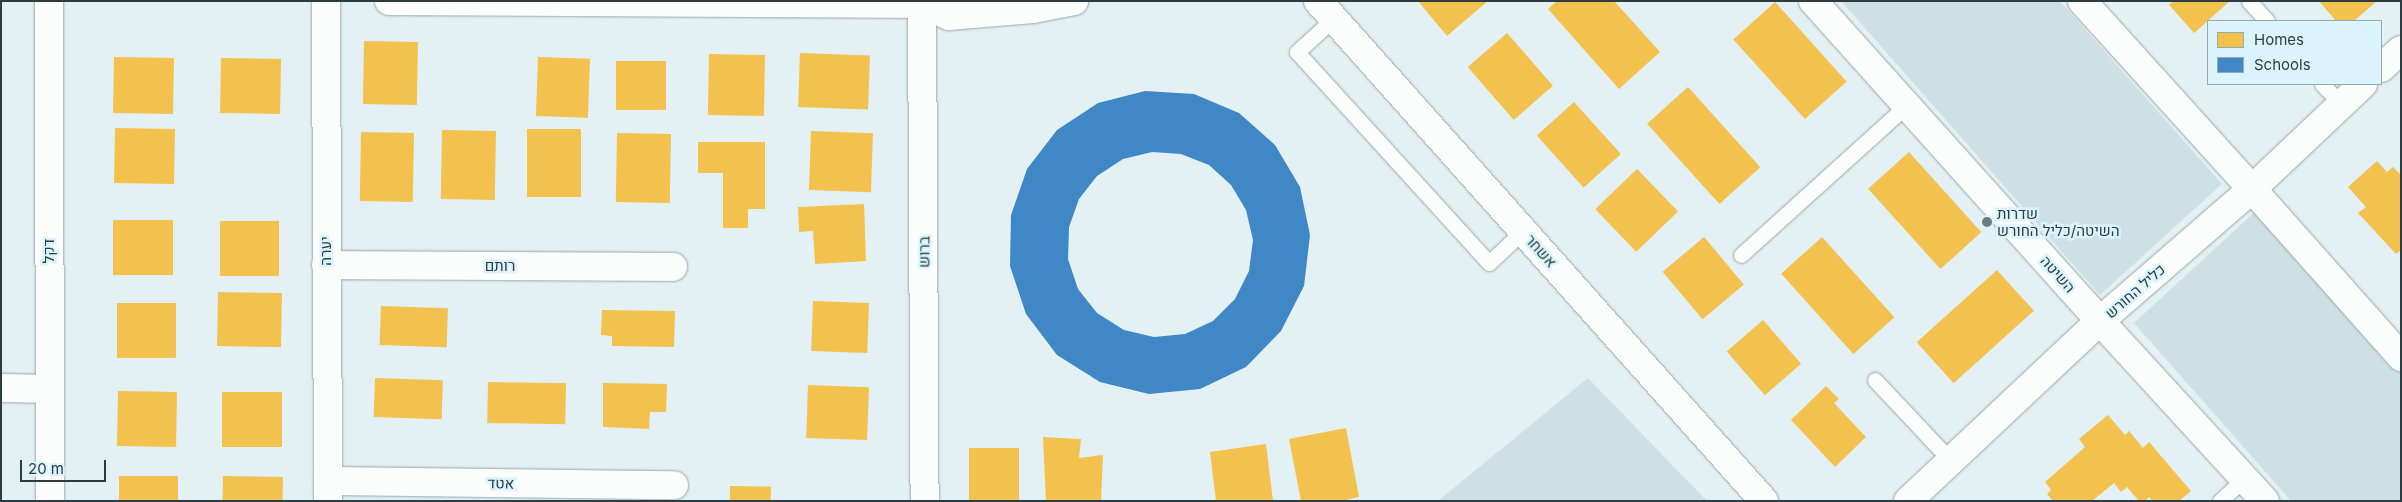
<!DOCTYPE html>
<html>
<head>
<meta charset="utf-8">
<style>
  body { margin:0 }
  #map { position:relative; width:2402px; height:502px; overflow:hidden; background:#e3f0f4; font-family:Inter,Heebo,sans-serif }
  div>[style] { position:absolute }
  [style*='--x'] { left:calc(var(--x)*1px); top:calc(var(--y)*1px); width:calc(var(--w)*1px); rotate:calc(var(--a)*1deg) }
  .green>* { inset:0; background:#cee0e6 }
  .homes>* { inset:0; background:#f2c14e; transform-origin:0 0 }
  .schools>* { inset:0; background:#3f88c5 }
  .roads { filter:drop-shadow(0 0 1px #98a6aa) drop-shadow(0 0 1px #98a6aa) }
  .service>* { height:15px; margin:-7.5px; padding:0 7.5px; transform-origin:7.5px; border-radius:7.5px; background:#fbfdfd }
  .minor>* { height:28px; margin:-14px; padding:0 14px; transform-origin:14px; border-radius:14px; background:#fbfdfd }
  .tertiary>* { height:28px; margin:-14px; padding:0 14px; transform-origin:14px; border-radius:14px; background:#fbfdfd }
  .dots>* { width:14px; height:14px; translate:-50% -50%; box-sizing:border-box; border:2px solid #dbf4fc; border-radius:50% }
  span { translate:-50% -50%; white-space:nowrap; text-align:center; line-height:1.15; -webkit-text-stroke:5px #dbf4fc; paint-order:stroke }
  .poi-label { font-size:15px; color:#2c3d42 }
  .left { translate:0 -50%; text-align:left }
  .street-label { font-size:15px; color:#2c3d42 }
  .frame { position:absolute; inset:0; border:2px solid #2c3d42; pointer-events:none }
  .legend { position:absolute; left:2207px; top:20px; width:175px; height:65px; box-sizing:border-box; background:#dbf4fc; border:1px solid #95abb2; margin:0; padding:6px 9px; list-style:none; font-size:15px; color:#2c3d42 }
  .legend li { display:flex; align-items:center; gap:10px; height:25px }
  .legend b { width:25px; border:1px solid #95abb2 }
  .scale { position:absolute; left:20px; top:460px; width:86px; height:22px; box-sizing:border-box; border:2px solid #2c3d42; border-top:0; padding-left:6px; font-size:15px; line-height:18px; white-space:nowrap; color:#2c3d42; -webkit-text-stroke:4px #dbf4fc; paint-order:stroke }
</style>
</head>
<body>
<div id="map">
  <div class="green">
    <i style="clip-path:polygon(1841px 1px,2060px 1px,2222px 184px,2100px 295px)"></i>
    <i style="clip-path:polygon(2259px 208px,2401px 370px,2401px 501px,2291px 501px,2134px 323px)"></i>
    <i style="clip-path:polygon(1588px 378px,1707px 501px,1438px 501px)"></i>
  </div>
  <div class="homes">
    <i style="clip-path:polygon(1418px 1px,1488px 1px,1447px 36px)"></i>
    <i style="clip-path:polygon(1557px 1px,1614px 1px,1660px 52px,1619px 89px,1548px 9px)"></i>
    <i style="clip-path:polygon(2173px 1px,2230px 1px,2194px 33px,2169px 5px)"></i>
    <i style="clip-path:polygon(2319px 1px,2377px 1px,2354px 21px,2336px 21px)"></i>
    <i style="left:1775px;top:2px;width:107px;height:56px;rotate:48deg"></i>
    <i style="left:1507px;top:33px;width:70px;height:52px;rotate:49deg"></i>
    <i style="left:364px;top:41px;width:54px;height:63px;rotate:1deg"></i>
    <i style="left:800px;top:53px;width:70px;height:54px;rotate:2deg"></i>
    <i style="left:709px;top:54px;width:56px;height:61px;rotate:1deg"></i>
    <i style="left:114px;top:57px;width:60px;height:56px;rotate:1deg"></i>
    <i style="left:538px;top:57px;width:52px;height:59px;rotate:2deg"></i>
    <i style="left:221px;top:58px;width:60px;height:55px;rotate:1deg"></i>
    <i style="left:616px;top:61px;width:50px;height:49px"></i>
    <i style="left:1688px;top:87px;width:108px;height:55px;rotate:48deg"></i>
    <i style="left:1574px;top:102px;width:70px;height:50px;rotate:48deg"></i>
    <i style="left:115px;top:128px;width:60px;height:55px;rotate:1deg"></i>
    <i style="left:527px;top:129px;width:54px;height:68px"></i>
    <i style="left:442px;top:130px;width:54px;height:69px;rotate:1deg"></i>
    <i style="left:811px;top:131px;width:62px;height:59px;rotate:2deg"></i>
    <i style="left:361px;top:132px;width:53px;height:69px;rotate:1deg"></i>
    <i style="left:617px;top:133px;width:54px;height:69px;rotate:1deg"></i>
    <i style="clip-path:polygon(698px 142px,765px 142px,765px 209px,748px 209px,748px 228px,723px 228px,723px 173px,698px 173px)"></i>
    <i style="left:1909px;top:152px;width:108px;height:55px;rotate:48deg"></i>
    <i style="clip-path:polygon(2377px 161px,2387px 172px,2393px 167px,2401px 175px,2401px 250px,2396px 254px,2358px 213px,2366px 207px,2348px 187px)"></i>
    <i style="left:1637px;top:169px;width:59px;height:58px;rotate:46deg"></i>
    <i style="clip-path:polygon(864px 204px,866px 261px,815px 264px,813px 231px,799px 232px,798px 207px)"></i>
    <i style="left:113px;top:220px;width:60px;height:55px"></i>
    <i style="left:220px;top:221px;width:59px;height:55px"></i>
    <i style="left:1704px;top:237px;width:62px;height:54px;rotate:50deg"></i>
    <i style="left:1822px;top:237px;width:108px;height:55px;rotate:48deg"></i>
    <i style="left:1997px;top:270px;width:55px;height:108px;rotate:48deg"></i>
    <i style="left:218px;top:292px;width:64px;height:54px;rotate:1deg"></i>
    <i style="left:813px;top:301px;width:56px;height:50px;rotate:2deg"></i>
    <i style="left:117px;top:303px;width:59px;height:55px"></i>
    <i style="left:381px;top:306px;width:67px;height:39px;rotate:2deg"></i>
    <i style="clip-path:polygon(602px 310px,675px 311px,674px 347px,612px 346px,612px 336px,601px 335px)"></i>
    <i style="left:1763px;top:320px;width:58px;height:48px;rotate:49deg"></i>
    <i style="left:375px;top:378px;width:68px;height:39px;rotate:2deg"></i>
    <i style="left:488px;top:382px;width:78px;height:41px;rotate:1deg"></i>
    <i style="clip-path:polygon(603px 383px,667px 384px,666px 412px,650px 412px,649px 429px,603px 427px)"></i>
    <i style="left:808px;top:385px;width:61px;height:53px;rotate:2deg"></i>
    <i style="clip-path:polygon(1826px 386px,1839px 399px,1834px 403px,1866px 437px,1835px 467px,1791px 420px)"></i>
    <i style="left:118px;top:391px;width:59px;height:55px;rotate:1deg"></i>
    <i style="left:222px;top:392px;width:60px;height:55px"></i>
    <i style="clip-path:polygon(2108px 415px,2125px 435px,2129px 431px,2143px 448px,2149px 442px,2191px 491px,2179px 501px,2153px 501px,2149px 497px,2145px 501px,2139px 501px,2127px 487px,2121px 492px,2114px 483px,2092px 501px,2053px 501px,2047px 494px,2051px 490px,2045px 482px,2085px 447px,2079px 439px)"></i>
    <i style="clip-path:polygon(1346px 428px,1359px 497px,1340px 501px,1301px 501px,1289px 439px)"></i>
    <i style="clip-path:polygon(1043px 437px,1081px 439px,1079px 458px,1103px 455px,1101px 501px,1046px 501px)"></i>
    <i style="clip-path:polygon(1266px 444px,1273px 501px,1216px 501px,1210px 452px)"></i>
    <i style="left:969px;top:448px;width:50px;height:53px"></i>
    <i style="left:119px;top:476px;width:59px;height:25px"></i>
    <i style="left:223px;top:476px;width:60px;height:25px;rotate:1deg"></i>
    <i style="left:730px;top:486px;width:41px;height:15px;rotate:1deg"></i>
  </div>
  <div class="schools">
    <i style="clip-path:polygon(evenodd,1145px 91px,1194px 94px,1239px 113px,1275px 145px,1300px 187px,1310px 235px,1304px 286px,1281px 331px,1246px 367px,1200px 389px,1149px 394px,1100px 382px,1057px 355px,1026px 314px,1010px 266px,1011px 215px,1027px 169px,1057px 130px,1098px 103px,1145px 91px,1152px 152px,1181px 154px,1209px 165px,1231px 185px,1246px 210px,1253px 240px,1249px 271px,1235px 299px,1213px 321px,1185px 334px,1154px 337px,1124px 330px,1097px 313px,1078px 289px,1068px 259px,1069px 227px,1079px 199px,1097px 176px,1123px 159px,1152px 152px)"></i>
  </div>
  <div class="roads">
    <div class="service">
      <i style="--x:2249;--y:1;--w:27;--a:48"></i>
      <i style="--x:1333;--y:19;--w:49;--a:137.5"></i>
      <i style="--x:1297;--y:52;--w:285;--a:47.7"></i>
      <i style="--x:1489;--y:263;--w:47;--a:-43.3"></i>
      <i style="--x:2322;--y:84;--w:28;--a:46"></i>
      <i style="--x:1741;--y:255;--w:222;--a:-42.1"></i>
      <i style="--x:1875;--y:380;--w:111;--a:46.8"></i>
      <i style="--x:2220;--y:501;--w:34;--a:-43"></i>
    </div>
    <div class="minor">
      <i style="--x:49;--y:1;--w:500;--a:89.89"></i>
      <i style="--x:326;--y:1;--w:500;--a:89.77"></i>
      <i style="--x:389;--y:1;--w:533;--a:0.32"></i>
      <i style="--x:922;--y:4;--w:30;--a:24"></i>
      <i style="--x:949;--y:16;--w:84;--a:-4.8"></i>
      <i style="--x:1033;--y:9;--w:42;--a:-11"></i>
      <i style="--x:1318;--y:1;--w:670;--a:48.27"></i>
      <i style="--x:922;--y:4;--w:497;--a:89.7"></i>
      <i style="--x:2252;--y:189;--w:225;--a:48.4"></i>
      <i style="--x:326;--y:265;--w:347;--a:0.3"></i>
      <i style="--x:2100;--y:321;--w:244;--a:47.5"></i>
      <i style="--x:1;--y:388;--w:48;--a:1.2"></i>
      <i style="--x:328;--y:481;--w:346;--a:0.7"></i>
    </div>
    <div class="tertiary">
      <i style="--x:1813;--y:1;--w:430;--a:48.1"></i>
      <i style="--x:2082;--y:1;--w:253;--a:47.9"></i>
      <i style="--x:2381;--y:68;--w:27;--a:-42"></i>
      <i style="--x:1908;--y:501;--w:263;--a:-43.2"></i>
      <i style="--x:2100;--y:321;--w:201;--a:-41"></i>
      <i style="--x:2252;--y:189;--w:153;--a:-43.4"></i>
    </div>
  </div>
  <div class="dots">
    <i style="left:1987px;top:222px;background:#6c7c80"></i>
  </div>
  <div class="poi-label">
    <span class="left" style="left:1997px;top:222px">שדרות<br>השיטה/כליל החורש</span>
  </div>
  <div class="street-label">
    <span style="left:49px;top:251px;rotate:-90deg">דקל</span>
    <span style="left:326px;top:251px;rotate:-90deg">יערה</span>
    <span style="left:1541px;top:251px;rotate:48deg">אשחר</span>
    <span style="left:924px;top:252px;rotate:-90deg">ברוש</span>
    <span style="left:500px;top:266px">רותם</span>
    <span style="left:2058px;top:274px;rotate:48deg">השיטה</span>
    <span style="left:2135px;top:291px;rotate:-41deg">כליל החורש</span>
    <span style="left:501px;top:483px;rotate:1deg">אטד</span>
  </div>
  <div class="frame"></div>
  <ul class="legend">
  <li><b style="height:14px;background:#f2c14e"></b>Homes</li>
  <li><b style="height:14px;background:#3f88c5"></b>Schools</li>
  </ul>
  <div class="scale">20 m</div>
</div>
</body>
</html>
